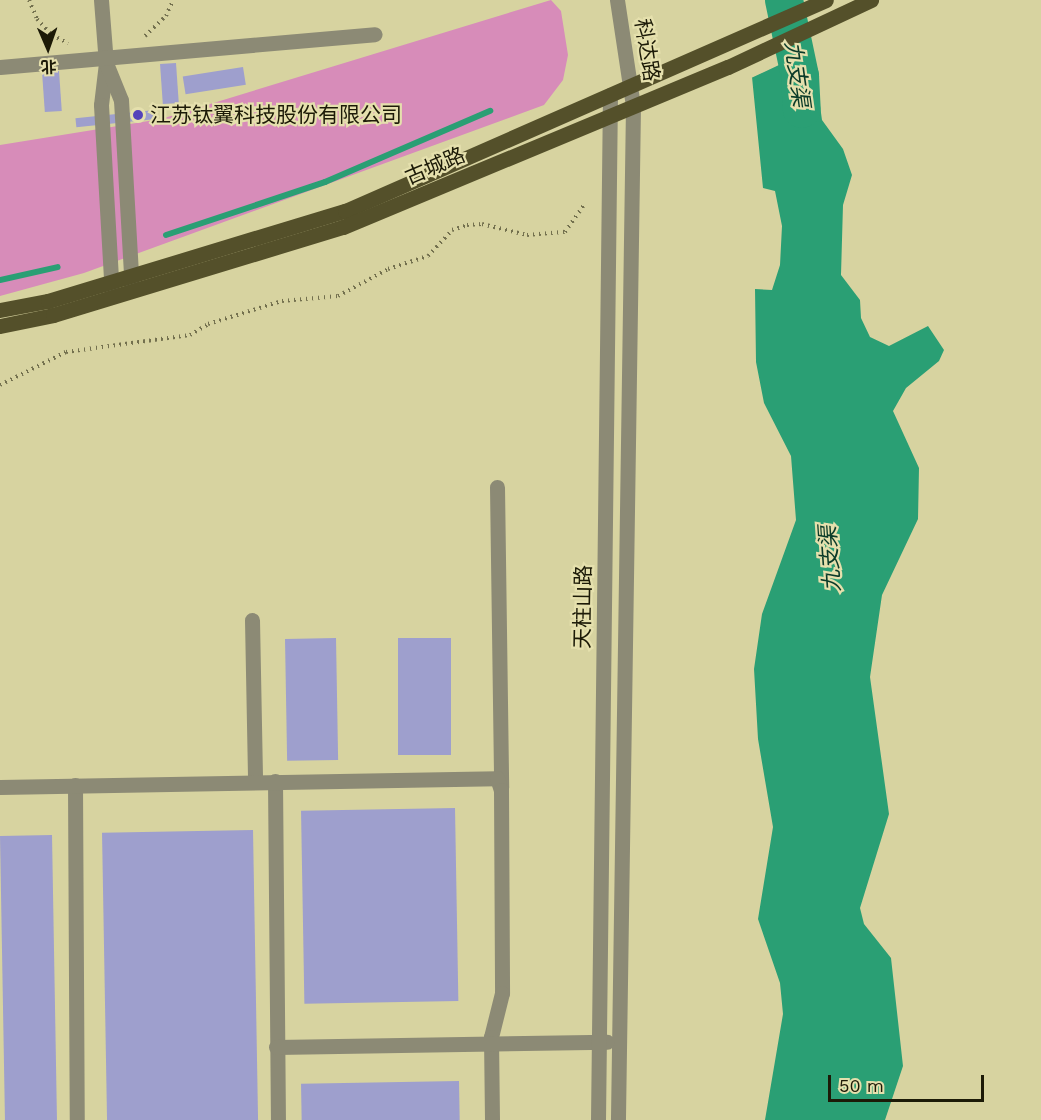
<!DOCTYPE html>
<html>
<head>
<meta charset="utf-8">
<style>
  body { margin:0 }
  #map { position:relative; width:1041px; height:1120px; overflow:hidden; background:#d7d3a0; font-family:"Work Sans","Noto Sans SC",sans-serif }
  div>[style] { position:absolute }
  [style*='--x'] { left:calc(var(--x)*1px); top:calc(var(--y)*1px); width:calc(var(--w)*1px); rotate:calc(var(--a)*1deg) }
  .green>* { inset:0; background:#d78cb9 }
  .water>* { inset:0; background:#2a9f74 }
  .pier>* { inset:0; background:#d7d3a0 }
  .stream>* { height:6px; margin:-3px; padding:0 3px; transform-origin:3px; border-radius:3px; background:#2a9f74 }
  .river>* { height:38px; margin:-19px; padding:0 19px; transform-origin:19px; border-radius:19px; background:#2a9f74 }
  .building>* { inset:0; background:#9e9fcd; transform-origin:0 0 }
  .path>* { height:4px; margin-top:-2px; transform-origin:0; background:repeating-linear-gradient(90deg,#73704e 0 1.5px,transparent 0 6px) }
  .minor>* { height:15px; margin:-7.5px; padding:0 7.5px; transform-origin:7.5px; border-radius:7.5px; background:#8c8a75 }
  .major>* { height:15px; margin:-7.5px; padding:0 7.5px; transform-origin:7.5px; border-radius:7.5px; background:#54502a }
  .dots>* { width:16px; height:16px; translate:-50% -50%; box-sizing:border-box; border:3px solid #e5e0ad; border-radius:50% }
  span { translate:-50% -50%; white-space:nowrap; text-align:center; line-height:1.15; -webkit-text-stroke:4.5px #e5e0ad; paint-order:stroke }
  .street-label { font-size:21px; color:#1c1a07 }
  .poi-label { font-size:21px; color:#1c1a07 }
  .left { translate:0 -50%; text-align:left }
  .water-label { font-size:22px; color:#0b3b29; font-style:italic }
  .north { position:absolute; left:18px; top:18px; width:60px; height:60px; -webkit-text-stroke:4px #e5e0ad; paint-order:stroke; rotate:178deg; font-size:16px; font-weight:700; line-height:24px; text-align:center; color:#1c1a07 }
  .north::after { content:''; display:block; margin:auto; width:21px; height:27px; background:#1c1a07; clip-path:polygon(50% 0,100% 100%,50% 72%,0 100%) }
  .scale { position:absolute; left:828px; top:1075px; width:156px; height:27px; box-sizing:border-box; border:3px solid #1c1a07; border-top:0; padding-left:8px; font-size:18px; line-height:21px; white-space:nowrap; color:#1c1a07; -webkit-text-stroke:4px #e5e0ad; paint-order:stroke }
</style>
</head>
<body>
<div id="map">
  <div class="green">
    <i style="clip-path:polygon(551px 0,561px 11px,568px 55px,563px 80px,544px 105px,84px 273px,0 296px,0 145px,161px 119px)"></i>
  </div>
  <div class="water">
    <i style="clip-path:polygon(812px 49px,822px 120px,843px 149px,852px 175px,843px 205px,841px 275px,860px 300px,861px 318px,870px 337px,889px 346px,928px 326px,944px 350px,939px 361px,906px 388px,893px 411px,919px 468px,918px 519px,882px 595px,870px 677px,889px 814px,860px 908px,864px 924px,891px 958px,903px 1066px,885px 1120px,765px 1120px,783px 1014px,780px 983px,758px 919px,773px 827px,758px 739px,754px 669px,762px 614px,796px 520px,791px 456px,764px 403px,756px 362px,755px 289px,772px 290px,780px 265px,782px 226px,775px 191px,763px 188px,752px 77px)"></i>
  </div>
  <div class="pier">
    <i style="clip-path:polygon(811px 46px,815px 48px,749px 79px,751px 75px)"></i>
  </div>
  <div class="stream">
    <i style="--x:166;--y:235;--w:168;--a:-18.4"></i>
    <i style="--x:325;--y:182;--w:180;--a:-23.3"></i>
    <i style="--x:0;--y:280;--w:59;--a:-12.6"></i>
  </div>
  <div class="river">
    <i style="--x:784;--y:0;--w:78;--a:78.1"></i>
    <i style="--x:800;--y:76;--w:33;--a:87"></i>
  </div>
  <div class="building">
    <i style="left:176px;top:63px;width:40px;height:16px;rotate:86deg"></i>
    <i style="left:243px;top:67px;width:18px;height:61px;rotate:81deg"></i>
    <i style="left:59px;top:71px;width:40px;height:17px;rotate:86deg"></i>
    <i style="left:155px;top:110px;width:9px;height:80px;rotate:84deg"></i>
    <i style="left:336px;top:638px;width:122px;height:51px;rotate:89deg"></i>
    <i style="left:398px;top:638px;width:53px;height:117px"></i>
    <i style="left:455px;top:808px;width:193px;height:154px;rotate:89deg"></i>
    <i style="left:253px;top:830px;width:290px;height:151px;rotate:89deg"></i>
    <i style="left:52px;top:835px;width:285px;height:52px;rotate:89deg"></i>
    <i style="left:459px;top:1081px;width:39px;height:158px;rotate:89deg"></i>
  </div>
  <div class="path">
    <i style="--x:29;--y:0;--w:21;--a:67"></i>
    <i style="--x:37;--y:19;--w:22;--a:47"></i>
    <i style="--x:52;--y:35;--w:18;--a:27"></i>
    <i style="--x:145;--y:36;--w:29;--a:-44"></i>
    <i style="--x:166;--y:16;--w:17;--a:-66"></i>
    <i style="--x:0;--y:385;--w:74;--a:-26.6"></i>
    <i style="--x:66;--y:352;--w:125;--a:-7.8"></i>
    <i style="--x:190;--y:335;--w:21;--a:-31"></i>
    <i style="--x:208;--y:324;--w:77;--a:-17.3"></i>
    <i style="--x:282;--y:301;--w:56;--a:-5.1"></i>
    <i style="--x:338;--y:296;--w:57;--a:-28.4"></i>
    <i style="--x:388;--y:269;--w:42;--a:-18"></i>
    <i style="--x:428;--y:256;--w:35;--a:-47"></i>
    <i style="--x:452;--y:230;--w:16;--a:-18"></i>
    <i style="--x:467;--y:225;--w:15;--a:-4"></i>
    <i style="--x:482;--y:224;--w:46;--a:13.7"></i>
    <i style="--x:527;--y:235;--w:38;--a:-5"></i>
    <i style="--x:565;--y:232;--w:35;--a:-55"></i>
  </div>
  <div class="minor">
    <i style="--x:101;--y:0;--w:63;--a:85.5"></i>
    <i style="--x:106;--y:63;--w:42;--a:96.8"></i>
    <i style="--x:101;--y:105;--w:189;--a:86.7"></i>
    <i style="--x:617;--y:0;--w:107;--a:81.4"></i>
    <i style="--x:633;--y:106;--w:1014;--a:90.85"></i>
    <i style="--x:106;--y:63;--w:40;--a:68"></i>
    <i style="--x:121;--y:100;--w:188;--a:86.7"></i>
    <i style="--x:0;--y:67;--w:376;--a:-5"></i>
    <i style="--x:497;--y:487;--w:300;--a:89.2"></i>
    <i style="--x:252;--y:620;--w:161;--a:88.9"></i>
    <i style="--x:275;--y:781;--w:339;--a:89.5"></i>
    <i style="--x:75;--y:785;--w:335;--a:89.7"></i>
    <i style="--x:0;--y:787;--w:497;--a:-1"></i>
    <i style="--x:497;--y:778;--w:13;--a:72"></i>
    <i style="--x:501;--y:790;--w:203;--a:89.7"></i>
    <i style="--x:502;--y:993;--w:45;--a:104"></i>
    <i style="--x:491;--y:1037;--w:83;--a:89.3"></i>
    <i style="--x:276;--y:1047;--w:331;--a:-0.9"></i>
    <i style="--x:598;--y:1120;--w:1025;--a:-89.33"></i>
  </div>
  <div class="major">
    <i style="--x:0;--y:310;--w:49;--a:-10.6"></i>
    <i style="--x:48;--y:301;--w:310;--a:-16.9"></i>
    <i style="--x:345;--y:211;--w:525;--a:-23.69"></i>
    <i style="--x:0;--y:326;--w:54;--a:-11.7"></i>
    <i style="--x:53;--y:315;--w:303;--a:-16.9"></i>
    <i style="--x:343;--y:227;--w:417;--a:-22.6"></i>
    <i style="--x:728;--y:67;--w:158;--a:-25.1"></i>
  </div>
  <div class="dots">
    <i style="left:138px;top:115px;background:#5443ba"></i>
  </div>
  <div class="street-label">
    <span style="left:647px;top:50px;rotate:81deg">科达路</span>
    <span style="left:435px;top:166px;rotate:-23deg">古城路</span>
    <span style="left:583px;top:607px;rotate:-89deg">天柱山路</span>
  </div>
  <div class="poi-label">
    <span class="left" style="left:150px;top:115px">江苏钛翼科技股份有限公司</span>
  </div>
  <div class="water-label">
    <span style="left:797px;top:74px;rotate:82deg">九支渠</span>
    <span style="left:830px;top:559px;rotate:-94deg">九支渠</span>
  </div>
  <div class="north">北</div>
  <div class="scale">50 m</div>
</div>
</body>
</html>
